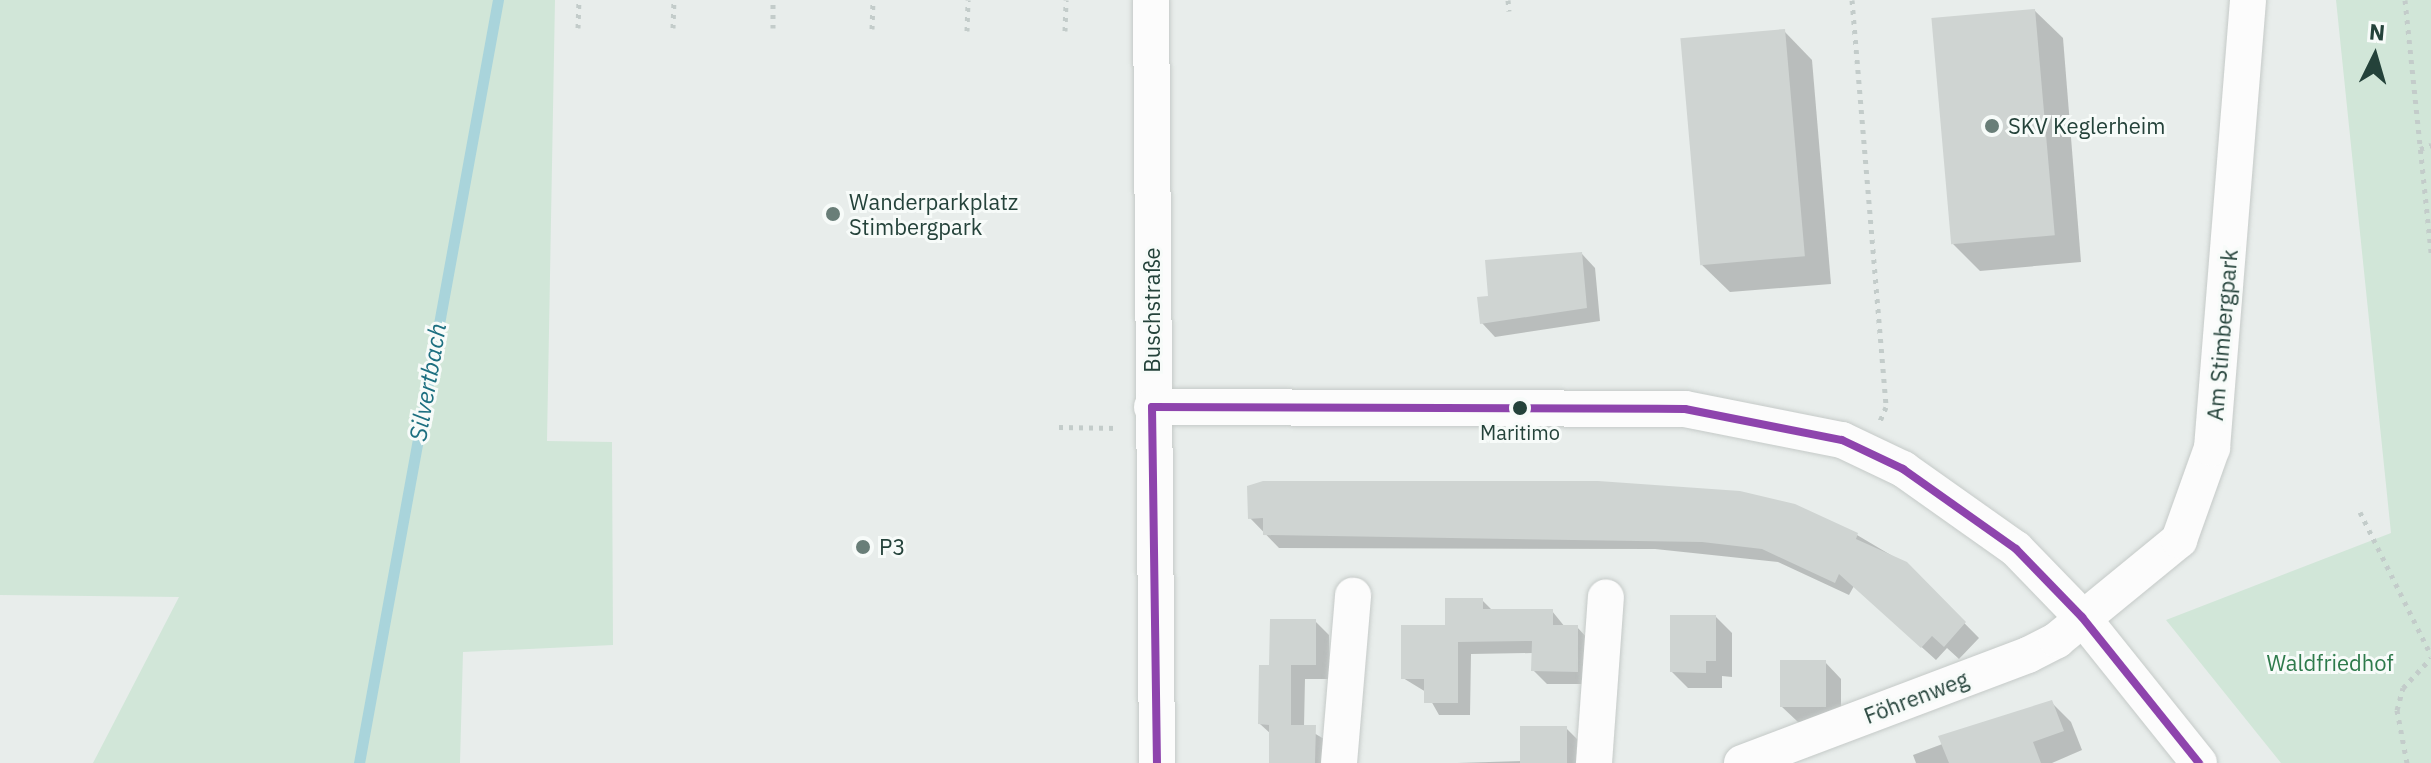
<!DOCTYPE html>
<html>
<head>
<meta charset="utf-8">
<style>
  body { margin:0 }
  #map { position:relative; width:2431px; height:763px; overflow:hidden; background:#e8edeb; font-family:"IBM Plex Sans",sans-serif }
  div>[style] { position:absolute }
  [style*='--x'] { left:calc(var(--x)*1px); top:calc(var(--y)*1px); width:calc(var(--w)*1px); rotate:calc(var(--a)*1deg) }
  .green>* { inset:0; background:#d1e6d8 }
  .shadow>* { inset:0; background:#0003 }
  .stream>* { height:11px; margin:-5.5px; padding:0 5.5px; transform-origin:5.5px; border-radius:5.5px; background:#a9d4db }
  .building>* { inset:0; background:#cfd4d2; transform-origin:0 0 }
  .path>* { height:5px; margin-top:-2.5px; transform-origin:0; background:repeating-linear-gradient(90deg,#c3ccca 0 4px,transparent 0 10px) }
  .roads { filter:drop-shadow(0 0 2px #c5cac8) drop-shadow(0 0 2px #c5cac8) }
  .minor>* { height:36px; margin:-18px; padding:0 18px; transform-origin:18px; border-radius:18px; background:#fcfcfc }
  .bus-1>* { height:8px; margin:-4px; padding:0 4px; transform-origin:4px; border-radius:4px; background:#8e44ad }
  .dots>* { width:22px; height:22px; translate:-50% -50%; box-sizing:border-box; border:4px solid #f7fbf9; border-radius:50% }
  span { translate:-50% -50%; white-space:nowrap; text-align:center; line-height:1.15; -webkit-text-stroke:6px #f7fbf9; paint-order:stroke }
  .bus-label { font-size:20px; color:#24423a }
  .poi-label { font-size:22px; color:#24423a }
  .left { translate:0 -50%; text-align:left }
  .street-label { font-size:22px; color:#24423a }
  .park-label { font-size:22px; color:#2d7a4b }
  .water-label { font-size:24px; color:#1c6f80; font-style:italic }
  .north { position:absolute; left:2335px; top:16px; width:80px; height:80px; -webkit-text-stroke:6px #f7fbf9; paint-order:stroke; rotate:5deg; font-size:22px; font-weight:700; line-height:32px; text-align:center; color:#24423a }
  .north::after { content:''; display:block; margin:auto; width:28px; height:36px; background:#24423a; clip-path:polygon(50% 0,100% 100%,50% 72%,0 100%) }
</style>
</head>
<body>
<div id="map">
  <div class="green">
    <i style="clip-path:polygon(0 0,555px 0,547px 441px,612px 442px,613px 645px,463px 652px,460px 763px,93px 763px,179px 597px,0 595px)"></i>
    <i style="clip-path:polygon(2336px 0,2431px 0,2431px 763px,2281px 763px,2166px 620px,2391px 533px)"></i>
  </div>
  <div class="shadow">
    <i style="clip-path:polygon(2034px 10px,2063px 38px,2081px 262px,1980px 271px,1952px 243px)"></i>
    <i style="clip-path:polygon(1784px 31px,1812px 60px,1831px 284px,1730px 292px,1701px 264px)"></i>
    <i style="clip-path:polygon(1582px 254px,1595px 268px,1600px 321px,1495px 337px,1482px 323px,1490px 298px)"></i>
    <i style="clip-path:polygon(1249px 488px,1857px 535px,1906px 564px,1979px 638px,1959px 659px,1947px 648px,1936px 660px,1854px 586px,1849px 595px,1778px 562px,1655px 549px,1279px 548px,1250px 518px)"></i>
    <i style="clip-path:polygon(1482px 600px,1493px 611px,1552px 611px,1565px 627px,1577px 627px,1590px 641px,1590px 684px,1547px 684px,1533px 670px,1533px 653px,1471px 654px,1470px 715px,1439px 715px,1426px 692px,1403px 678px)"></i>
    <i style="clip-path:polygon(1716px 617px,1732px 633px,1732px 677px,1722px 676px,1722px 688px,1688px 688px,1672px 672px)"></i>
    <i style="clip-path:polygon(1315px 621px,1329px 635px,1330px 679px,1305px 679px,1304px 727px,1329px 742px,1328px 763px,1271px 763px,1271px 734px,1260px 724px,1271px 667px)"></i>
    <i style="clip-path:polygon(1825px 662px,1841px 679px,1841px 722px,1798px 722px,1781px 706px)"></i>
    <i style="clip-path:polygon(2052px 703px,2071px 722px,2082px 750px,2052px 763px,1916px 763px,1913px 755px)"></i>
    <i style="clip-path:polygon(1566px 728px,1579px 741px,1579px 763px,1457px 763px,1522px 761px)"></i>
  </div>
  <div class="stream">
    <i style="--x:359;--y:763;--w:776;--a:-79.68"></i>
  </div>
  <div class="building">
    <i style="left:2035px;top:9px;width:227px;height:104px;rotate:85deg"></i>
    <i style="left:1785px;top:29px;width:228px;height:105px;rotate:85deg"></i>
    <i style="clip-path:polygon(1582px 252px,1587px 308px,1480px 324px,1477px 297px,1488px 296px,1485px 260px)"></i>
    <i style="clip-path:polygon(1263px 481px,1598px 481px,1740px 491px,1795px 504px,1858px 533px,1856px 539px,1907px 562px,1966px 622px,1944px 647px,1932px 636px,1921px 648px,1839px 574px,1835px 583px,1762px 549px,1702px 542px,1263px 535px,1263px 518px,1248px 519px,1247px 486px)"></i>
    <i style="clip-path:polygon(1445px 598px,1483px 598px,1483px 609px,1553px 609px,1553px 625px,1578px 625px,1578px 672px,1531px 671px,1532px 641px,1458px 642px,1458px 703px,1424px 703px,1424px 679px,1401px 679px,1401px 625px,1445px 625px)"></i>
    <i style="clip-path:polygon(1670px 615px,1716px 615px,1716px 661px,1706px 661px,1706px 673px,1670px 672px)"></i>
    <i style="clip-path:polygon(1270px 619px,1316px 619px,1316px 665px,1291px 665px,1291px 725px,1316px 725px,1315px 763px,1269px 763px,1269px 725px,1258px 724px,1259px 665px,1269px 665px)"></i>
    <i style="left:1780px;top:660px;width:46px;height:47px"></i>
    <i style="clip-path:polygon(2052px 700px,2064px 731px,2033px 742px,2041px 763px,1949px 763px,1938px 736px)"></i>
    <i style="left:1520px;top:726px;width:47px;height:37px"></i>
  </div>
  <div class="path">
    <i style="--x:1508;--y:0;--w:11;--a:85"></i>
    <i style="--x:1852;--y:0;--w:408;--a:85.2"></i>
    <i style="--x:1886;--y:407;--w:15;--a:113"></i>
    <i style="--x:2405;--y:0;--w:254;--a:84.1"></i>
    <i style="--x:578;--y:28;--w:28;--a:-88"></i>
    <i style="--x:673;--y:28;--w:28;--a:-88"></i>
    <i style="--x:773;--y:28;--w:28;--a:-90"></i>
    <i style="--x:872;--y:29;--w:29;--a:-88"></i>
    <i style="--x:967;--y:31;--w:31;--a:-88"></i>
    <i style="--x:1065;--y:31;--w:31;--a:-88"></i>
    <i style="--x:2420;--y:149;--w:12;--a:-20"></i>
    <i style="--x:1059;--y:427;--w:59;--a:1"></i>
    <i style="--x:2360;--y:512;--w:160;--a:63.6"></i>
    <i style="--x:2407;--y:763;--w:54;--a:-100.7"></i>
    <i style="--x:2397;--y:710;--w:23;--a:-75"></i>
    <i style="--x:2403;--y:688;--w:41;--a:-47"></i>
  </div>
  <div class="roads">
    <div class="minor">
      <i style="--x:1151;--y:0;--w:763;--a:89.55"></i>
      <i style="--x:1152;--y:407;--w:533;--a:0.21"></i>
      <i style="--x:1685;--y:409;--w:160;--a:11.2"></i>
      <i style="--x:1842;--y:440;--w:68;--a:25.4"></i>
      <i style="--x:1903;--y:469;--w:138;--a:35.3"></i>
      <i style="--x:2016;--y:549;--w:95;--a:45.9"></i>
      <i style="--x:2082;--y:617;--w:187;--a:51.3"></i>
      <i style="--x:1339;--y:763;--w:168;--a:-85.2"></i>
      <i style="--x:1594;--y:763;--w:166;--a:-85.9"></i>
      <i style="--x:1742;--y:763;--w:306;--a:-20.7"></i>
      <i style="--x:2028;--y:655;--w:33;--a:-27"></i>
      <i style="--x:2057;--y:640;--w:158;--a:-39.3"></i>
      <i style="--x:2179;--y:540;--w:98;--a:-70.3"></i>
      <i style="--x:2212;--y:448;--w:449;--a:-85.4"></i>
    </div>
  </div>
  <div class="bus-1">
    <i style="--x:1152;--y:407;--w:533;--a:0.21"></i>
    <i style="--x:1685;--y:409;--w:160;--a:11.2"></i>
    <i style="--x:1842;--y:440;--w:68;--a:25.4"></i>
    <i style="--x:1903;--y:469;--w:138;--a:35.3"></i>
    <i style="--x:2016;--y:549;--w:95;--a:45.9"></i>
    <i style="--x:2082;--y:617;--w:187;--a:51.3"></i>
    <i style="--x:1152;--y:407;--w:356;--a:89.2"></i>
  </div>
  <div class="dots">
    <i style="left:1992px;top:126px;background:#697e78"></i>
    <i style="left:833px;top:214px;background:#697e78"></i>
    <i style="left:1520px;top:408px;background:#24423a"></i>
    <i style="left:863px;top:547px;background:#697e78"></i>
  </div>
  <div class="bus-label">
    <span style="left:1520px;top:432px">Maritimo</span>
  </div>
  <div class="poi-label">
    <span class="left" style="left:2008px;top:126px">SKV Keglerheim</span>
    <span class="left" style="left:849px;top:214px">Wanderparkplatz<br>Stimbergpark</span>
    <span class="left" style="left:879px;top:547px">P3</span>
  </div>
  <div class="street-label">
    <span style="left:1152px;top:310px;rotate:-90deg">Buschstraße</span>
    <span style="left:2222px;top:335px;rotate:-85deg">Am Stimbergpark</span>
    <span style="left:1916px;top:697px;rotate:-21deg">Föhrenweg</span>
  </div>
  <div class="park-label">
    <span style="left:2330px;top:663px">Waldfriedhof</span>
  </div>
  <div class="water-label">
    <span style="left:428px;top:382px;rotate:-80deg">Silvertbach</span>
  </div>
  <div class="north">N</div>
</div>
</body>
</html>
